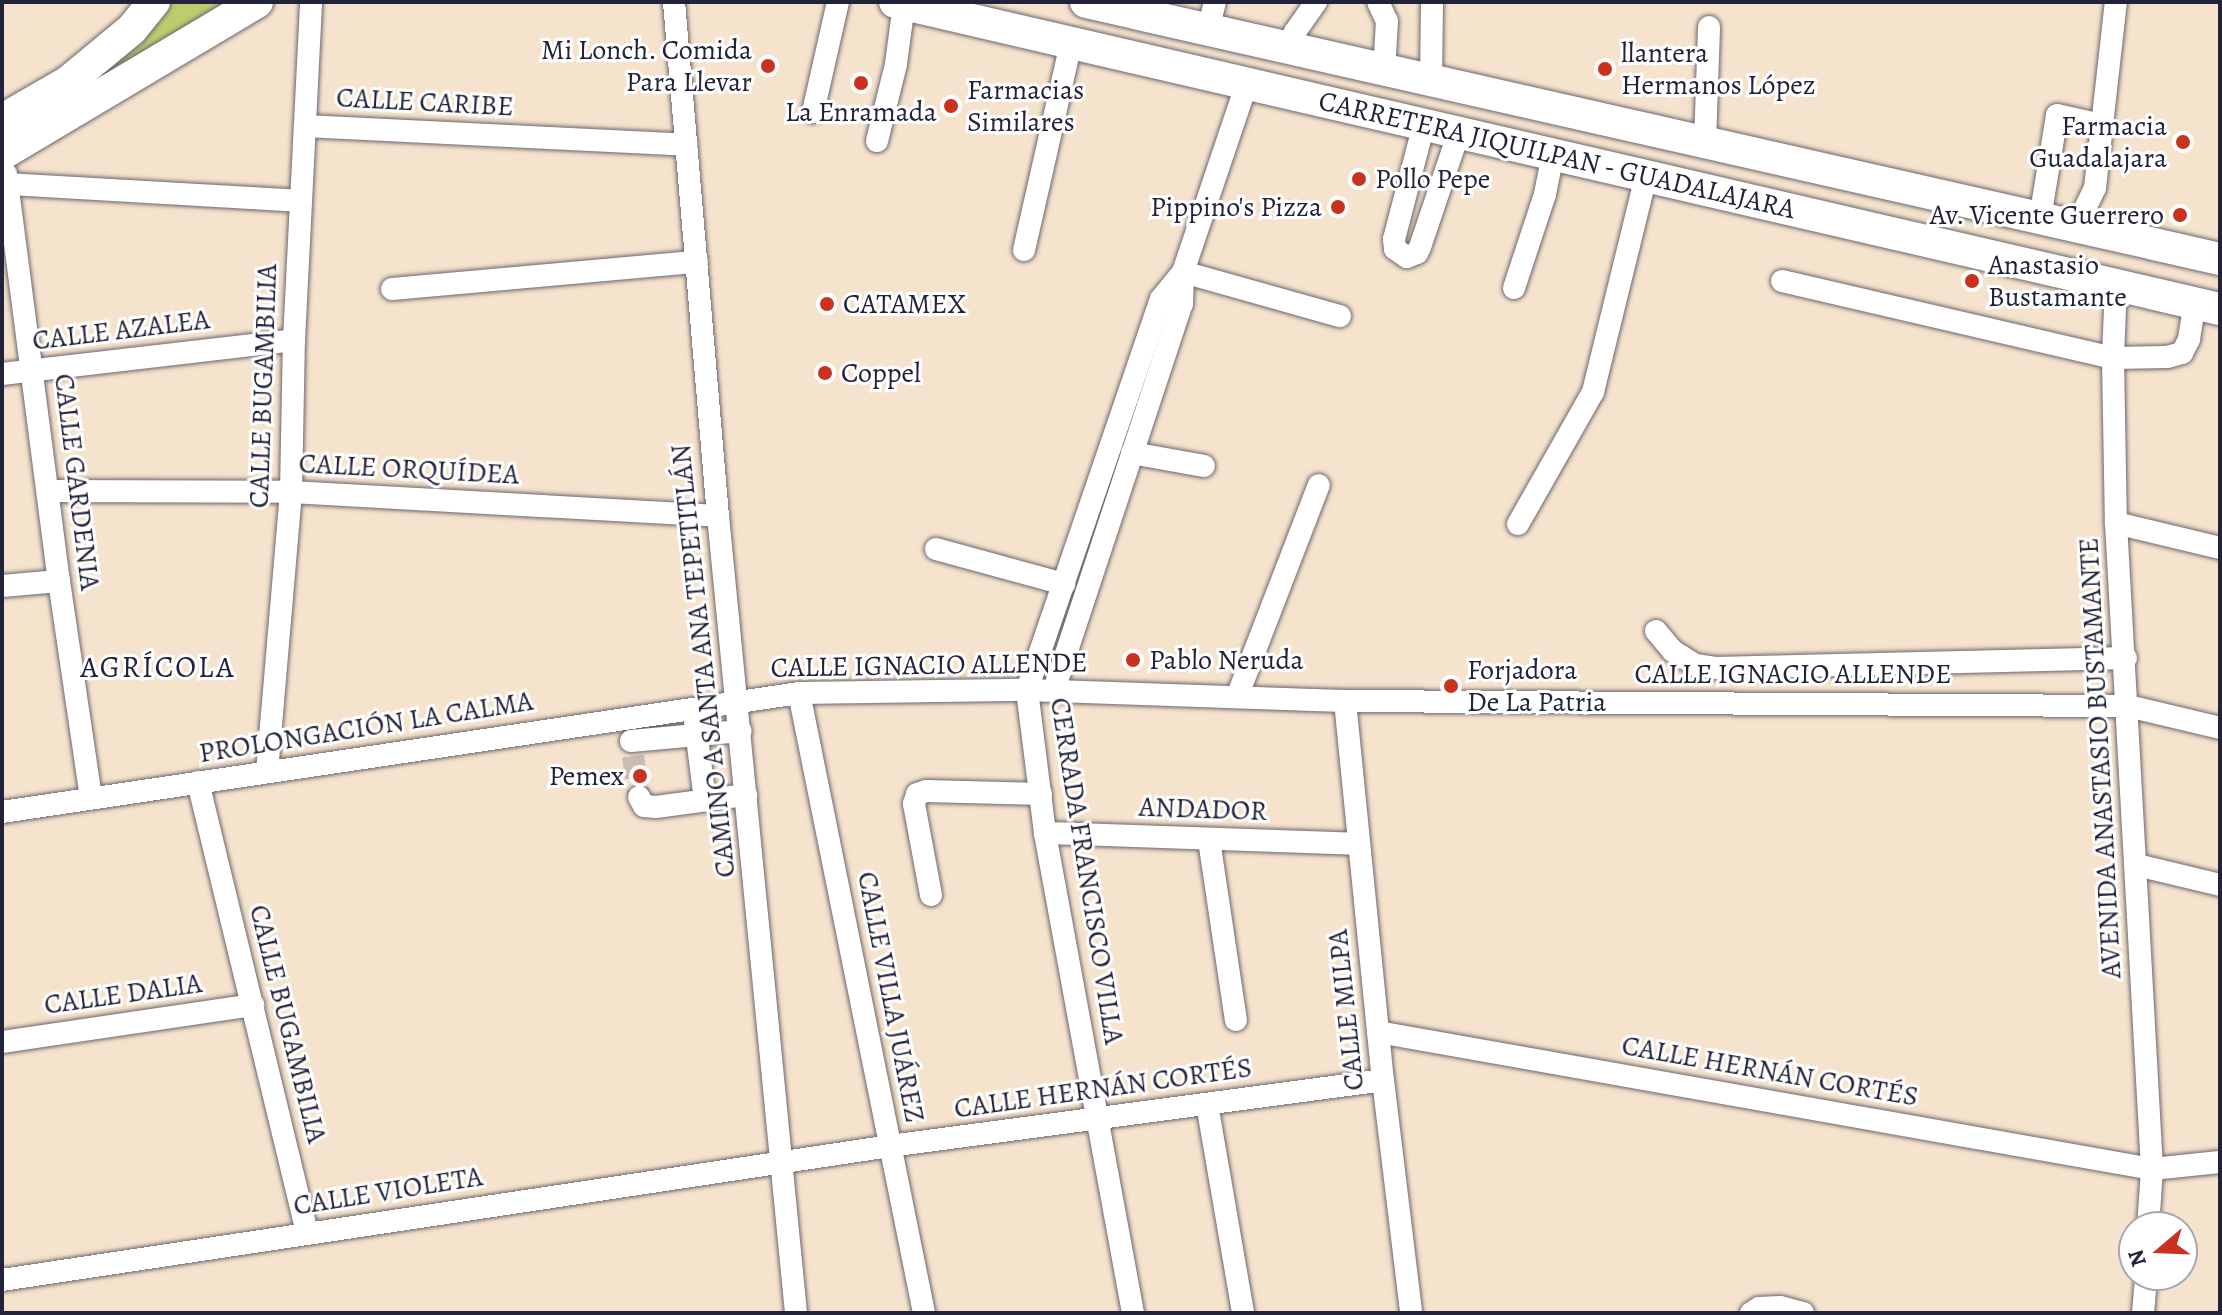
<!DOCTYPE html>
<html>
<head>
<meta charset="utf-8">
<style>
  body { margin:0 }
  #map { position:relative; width:2222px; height:1315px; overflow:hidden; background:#f6e3cd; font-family:Alegreya,serif }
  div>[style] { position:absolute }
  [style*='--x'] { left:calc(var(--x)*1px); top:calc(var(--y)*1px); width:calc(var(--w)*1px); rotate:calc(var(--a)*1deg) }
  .green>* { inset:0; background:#becc6e }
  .minor-tunnel>* { height:22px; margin-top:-11px; transform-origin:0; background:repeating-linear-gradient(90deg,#ccbcb0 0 22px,transparent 0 33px) }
  .roads { filter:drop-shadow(0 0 2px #6c666e) drop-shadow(0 0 2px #6c666e) }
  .minor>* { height:22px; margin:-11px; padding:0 11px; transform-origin:11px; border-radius:11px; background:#fff }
  .highway>* { height:32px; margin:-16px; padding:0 16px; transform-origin:16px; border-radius:16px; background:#fff }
  .dots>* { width:22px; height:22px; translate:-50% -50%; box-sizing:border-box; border:4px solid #fff; border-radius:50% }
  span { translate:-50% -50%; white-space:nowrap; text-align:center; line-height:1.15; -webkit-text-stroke:6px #fff; paint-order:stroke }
  .poi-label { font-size:28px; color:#22223b }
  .right { translate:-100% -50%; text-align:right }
  .left { translate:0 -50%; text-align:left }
  .street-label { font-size:28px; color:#22223b }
  .neighbourhood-label { font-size:30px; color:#22223b; letter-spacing:2px }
  .frame { position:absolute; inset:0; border:4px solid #22223b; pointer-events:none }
  .north { position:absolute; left:2118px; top:1211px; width:80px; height:80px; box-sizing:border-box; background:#fff; border:2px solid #a7a7b1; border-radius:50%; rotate:251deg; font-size:22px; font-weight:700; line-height:32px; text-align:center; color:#22223b }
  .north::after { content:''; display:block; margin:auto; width:28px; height:36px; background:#c8321e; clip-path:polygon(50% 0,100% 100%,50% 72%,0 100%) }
</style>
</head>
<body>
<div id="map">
  <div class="green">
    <i style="clip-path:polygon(169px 2px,238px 2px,92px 82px)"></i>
  </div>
  <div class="minor-tunnel">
    <i style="--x:633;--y:756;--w:41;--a:81.7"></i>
  </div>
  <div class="roads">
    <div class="minor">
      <i style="--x:674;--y:2;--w:516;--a:85.11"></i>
      <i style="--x:718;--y:516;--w:801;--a:84.41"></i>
      <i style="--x:1378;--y:2;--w:21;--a:65"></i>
      <i style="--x:1387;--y:21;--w:50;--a:93.4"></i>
      <i style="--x:1208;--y:30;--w:29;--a:-76"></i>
      <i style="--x:1288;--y:49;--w:18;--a:-68"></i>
      <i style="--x:1295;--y:32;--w:37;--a:-55"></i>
      <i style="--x:1431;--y:82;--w:80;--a:-89.3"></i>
      <i style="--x:813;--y:112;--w:113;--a:-77.2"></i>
      <i style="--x:1424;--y:124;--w:119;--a:104.6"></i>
      <i style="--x:1394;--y:239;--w:10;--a:84"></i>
      <i style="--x:1395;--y:249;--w:14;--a:34"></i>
      <i style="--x:1407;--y:257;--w:11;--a:-22"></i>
      <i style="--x:1417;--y:253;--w:7;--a:-63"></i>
      <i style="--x:1420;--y:247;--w:121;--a:-71.3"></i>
      <i style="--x:305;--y:126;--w:382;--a:2.8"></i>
      <i style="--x:877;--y:141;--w:79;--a:-76.1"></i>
      <i style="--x:896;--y:64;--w:61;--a:-82.4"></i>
      <i style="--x:1705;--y:143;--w:116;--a:-88"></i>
      <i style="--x:6;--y:174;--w:410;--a:82.6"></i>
      <i style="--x:59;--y:581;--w:219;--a:81.6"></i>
      <i style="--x:8;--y:184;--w:293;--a:3.3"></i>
      <i style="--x:2040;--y:218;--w:104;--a:-80.6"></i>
      <i style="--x:2057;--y:115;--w:46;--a:12.5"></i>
      <i style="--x:2077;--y:225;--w:41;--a:-64.1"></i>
      <i style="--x:2095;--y:188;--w:187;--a:-83.6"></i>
      <i style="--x:1024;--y:250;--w:212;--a:-77.2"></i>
      <i style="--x:1183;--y:272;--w:163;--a:15.7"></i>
      <i style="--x:1782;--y:281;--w:340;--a:13.1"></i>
      <i style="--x:2113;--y:358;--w:54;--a:-1.1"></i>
      <i style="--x:2167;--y:357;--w:16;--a:-15"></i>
      <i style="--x:2182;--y:353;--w:16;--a:-63"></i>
      <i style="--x:2189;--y:339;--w:36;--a:-81"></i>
      <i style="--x:2116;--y:285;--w:73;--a:92.4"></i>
      <i style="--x:2113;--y:358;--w:165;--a:89"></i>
      <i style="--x:2116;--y:523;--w:647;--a:86.81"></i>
      <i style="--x:2152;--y:1169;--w:58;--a:93.9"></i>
      <i style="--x:1514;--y:288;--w:99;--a:-71.7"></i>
      <i style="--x:1545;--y:194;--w:41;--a:-78.7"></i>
      <i style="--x:392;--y:289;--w:306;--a:-5.1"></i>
      <i style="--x:2;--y:374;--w:294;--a:-6.6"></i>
      <i style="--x:1132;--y:453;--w:73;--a:10.2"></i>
      <i style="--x:48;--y:491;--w:243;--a:0.2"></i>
      <i style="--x:291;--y:492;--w:428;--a:3.2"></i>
      <i style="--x:2116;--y:523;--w:107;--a:13.5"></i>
      <i style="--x:1518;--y:524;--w:152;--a:-60.4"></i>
      <i style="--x:1593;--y:392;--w:222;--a:-76.2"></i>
      <i style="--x:936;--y:549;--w:133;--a:15.3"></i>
      <i style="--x:2;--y:586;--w:57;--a:-5"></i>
      <i style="--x:1656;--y:631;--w:26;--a:50"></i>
      <i style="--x:1673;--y:651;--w:26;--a:32"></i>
      <i style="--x:1695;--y:665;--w:21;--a:8"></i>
      <i style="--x:1716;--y:668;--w:410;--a:-1.4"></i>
      <i style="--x:1054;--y:690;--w:407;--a:-71.7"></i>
      <i style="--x:1182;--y:304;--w:32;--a:-88"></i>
      <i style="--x:1183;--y:272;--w:200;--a:-71.3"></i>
      <i style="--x:799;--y:693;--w:632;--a:78.6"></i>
      <i style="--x:1237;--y:697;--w:227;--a:-68.9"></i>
      <i style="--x:1345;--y:701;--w:381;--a:84.3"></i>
      <i style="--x:1383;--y:1080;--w:235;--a:83.1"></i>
      <i style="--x:695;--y:722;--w:79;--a:82.7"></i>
      <i style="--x:631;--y:741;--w:110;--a:-5.2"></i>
      <i style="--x:267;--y:772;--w:281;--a:-85.1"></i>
      <i style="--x:291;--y:492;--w:152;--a:-88.9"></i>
      <i style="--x:294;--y:340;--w:338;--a:-87.1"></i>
      <i style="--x:198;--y:782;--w:464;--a:76.4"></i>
      <i style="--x:639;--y:797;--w:10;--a:61"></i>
      <i style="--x:644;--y:806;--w:12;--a:5"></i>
      <i style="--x:656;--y:807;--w:91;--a:-7.6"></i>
      <i style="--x:2;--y:812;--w:806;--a:-8.49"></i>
      <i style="--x:799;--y:693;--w:228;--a:-0.8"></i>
      <i style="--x:1027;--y:690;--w:318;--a:2"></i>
      <i style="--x:1345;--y:701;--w:783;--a:0.37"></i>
      <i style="--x:2128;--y:706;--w:95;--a:13.4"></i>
      <i style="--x:1045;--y:833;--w:314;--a:2"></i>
      <i style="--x:1209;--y:840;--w:182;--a:81.5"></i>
      <i style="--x:2137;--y:865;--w:85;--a:13.5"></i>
      <i style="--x:931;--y:895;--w:93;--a:-100.6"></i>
      <i style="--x:914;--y:804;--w:10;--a:-73"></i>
      <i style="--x:917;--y:794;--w:10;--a:-17"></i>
      <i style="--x:927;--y:791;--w:114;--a:1.5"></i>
      <i style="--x:1378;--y:1032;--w:786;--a:10.04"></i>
      <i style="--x:2152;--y:1169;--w:68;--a:-5.9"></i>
      <i style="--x:2;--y:1042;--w:254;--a:-8.4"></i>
      <i style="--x:1207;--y:1104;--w:212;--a:80.2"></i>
      <i style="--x:2;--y:1280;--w:898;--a:-8.58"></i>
      <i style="--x:890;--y:1146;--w:497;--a:-7.6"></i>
      <i style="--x:1133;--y:1313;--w:488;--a:-100.4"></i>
      <i style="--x:1045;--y:833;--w:144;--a:-97.2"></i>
      <i style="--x:1027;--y:690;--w:413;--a:-71.1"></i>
      <i style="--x:1161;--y:299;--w:35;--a:-51"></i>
      <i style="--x:1751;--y:1313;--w:9;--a:-32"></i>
      <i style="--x:1759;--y:1308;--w:21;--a:-3"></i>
      <i style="--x:1780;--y:1307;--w:24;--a:15"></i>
      <i style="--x:2143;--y:1313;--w:38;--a:-85"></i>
    </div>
    <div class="highway">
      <i style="--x:895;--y:2;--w:1360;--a:13.05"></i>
      <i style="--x:1086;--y:2;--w:1163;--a:12.77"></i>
      <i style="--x:2;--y:120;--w:76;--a:-29.9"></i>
      <i style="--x:68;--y:82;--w:83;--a:-39.6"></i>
      <i style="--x:132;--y:29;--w:35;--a:-51"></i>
      <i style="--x:2;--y:154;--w:297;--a:-30.8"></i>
    </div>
  </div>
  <div class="dots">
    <i style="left:768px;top:66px;background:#c8321e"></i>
    <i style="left:1605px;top:69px;background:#c8321e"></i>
    <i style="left:861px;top:83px;background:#c8321e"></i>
    <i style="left:951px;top:106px;background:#c8321e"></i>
    <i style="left:2183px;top:142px;background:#c8321e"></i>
    <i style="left:1359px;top:179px;background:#c8321e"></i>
    <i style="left:1338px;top:207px;background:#c8321e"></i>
    <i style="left:2180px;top:215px;background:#c8321e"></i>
    <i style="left:1972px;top:281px;background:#c8321e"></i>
    <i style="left:827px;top:304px;background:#c8321e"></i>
    <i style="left:825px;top:373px;background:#c8321e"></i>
    <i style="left:1133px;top:660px;background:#c8321e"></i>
    <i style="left:1451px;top:686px;background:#c8321e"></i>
    <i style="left:640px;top:776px;background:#c8321e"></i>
  </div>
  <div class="poi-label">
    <span class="right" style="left:752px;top:66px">Mi Lonch. Comida<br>Para Llevar</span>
    <span class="left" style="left:1621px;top:69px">llantera<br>Hermanos López</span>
    <span class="left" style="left:967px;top:106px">Farmacias<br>Similares</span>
    <span style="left:861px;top:112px">La Enramada</span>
    <span class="right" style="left:2167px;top:142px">Farmacia<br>Guadalajara</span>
    <span class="left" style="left:1375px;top:179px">Pollo Pepe</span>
    <span class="right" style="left:1322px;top:207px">Pippino's Pizza</span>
    <span class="right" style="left:2164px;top:215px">Av. Vicente Guerrero</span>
    <span class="left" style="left:1988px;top:281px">Anastasio<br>Bustamante</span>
    <span class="left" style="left:843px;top:304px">CATAMEX</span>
    <span class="left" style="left:841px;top:373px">Coppel</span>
    <span class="left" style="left:1149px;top:660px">Pablo Neruda</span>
    <span class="left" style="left:1467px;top:686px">Forjadora<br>De La Patria</span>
    <span class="right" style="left:624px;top:776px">Pemex</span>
  </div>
  <div class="street-label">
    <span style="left:425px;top:102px;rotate:3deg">CALLE CARIBE</span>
    <span style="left:1557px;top:155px;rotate:13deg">CARRETERA JIQUILPAN - GUADALAJARA</span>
    <span style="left:121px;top:330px;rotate:-7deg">CALLE AZALEA</span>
    <span style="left:263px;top:386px;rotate:-88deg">CALLE BUGAMBILIA</span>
    <span style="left:409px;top:469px;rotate:3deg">CALLE ORQUÍDEA</span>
    <span style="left:77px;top:482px;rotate:83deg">CALLE GARDENIA</span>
    <span style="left:703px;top:661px;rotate:-96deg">CAMINO A SANTA ANA TEPETITLÁN</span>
    <span style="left:929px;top:665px;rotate:-1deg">CALLE IGNACIO ALLENDE</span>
    <span style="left:1793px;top:674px">CALLE IGNACIO ALLENDE</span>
    <span style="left:366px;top:727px;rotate:-9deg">PROLONGACIÓN LA CALMA</span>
    <span style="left:2100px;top:758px;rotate:-93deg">AVENIDA ANASTASIO BUSTAMANTE</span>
    <span style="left:1203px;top:809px;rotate:2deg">ANDADOR</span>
    <span style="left:1087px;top:871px;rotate:81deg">CERRADA FRANCISCO VILLA</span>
    <span style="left:123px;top:994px;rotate:-8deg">CALLE DALIA</span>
    <span style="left:891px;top:997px;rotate:79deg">CALLE VILLA JUÁREZ</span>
    <span style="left:1346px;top:1010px;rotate:-96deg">CALLE MILPA</span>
    <span style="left:288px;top:1024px;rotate:76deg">CALLE BUGAMBILIA</span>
    <span style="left:1770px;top:1071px;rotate:10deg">CALLE HERNÁN CORTÉS</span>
    <span style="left:1103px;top:1088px;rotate:-8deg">CALLE HERNÁN CORTÉS</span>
    <span style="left:388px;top:1191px;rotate:-9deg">CALLE VIOLETA</span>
  </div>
  <div class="neighbourhood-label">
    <span style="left:158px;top:667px">AGRÍCOLA</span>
  </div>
  <div class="frame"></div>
  <div class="north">N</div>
</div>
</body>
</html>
